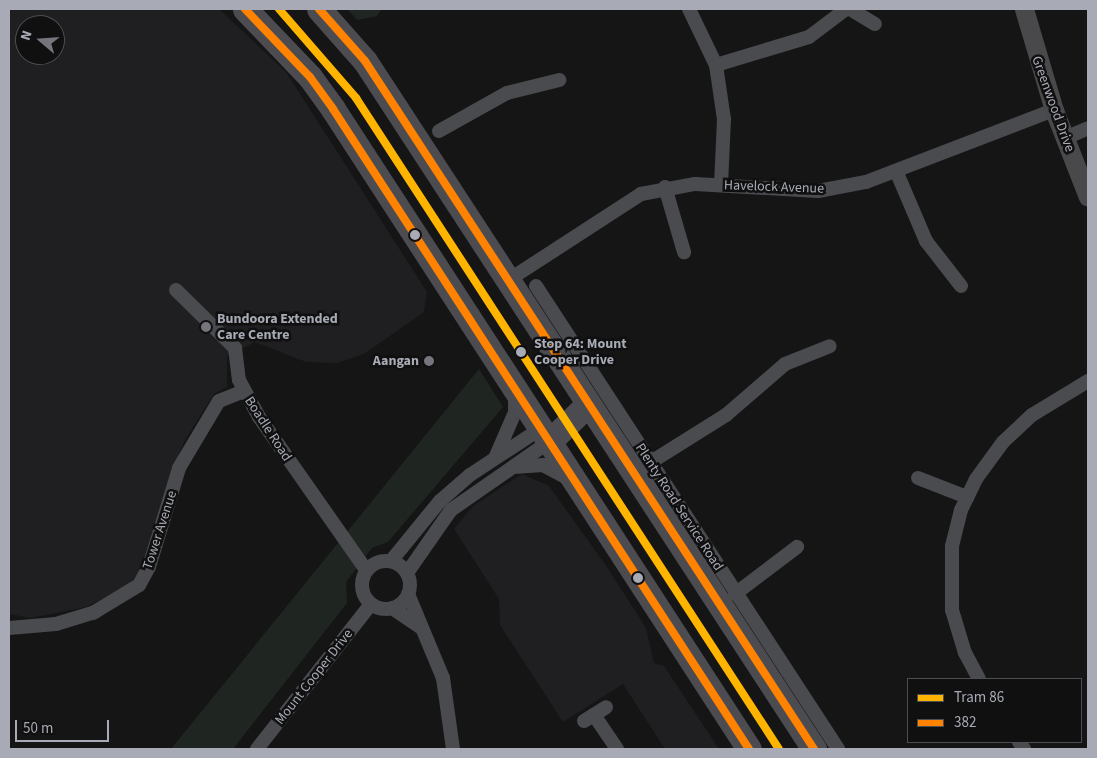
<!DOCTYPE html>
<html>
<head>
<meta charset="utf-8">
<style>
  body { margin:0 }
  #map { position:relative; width:1097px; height:758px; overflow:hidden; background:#151516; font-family:"Source Sans 3",sans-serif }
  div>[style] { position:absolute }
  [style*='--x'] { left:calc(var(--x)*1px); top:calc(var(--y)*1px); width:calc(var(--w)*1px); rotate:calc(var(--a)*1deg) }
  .built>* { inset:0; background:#1f1f21 }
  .green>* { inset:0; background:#1f2521 }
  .street>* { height:14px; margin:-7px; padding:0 7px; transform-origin:7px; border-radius:7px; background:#4a4b4e }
  .street>.ring { margin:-7px; padding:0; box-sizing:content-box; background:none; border:14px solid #4a4b4e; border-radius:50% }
  .secondary>* { height:19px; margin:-9.5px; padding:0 9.5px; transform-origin:9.5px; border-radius:9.5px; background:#49494c }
  .highway>* { height:25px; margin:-12.5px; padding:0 12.5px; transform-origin:12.5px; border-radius:12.5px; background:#4c4c50 }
  .bus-1>* { height:8px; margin:-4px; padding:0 4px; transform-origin:4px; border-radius:4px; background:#ff8200 }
  .tram-1>* { height:8px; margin:-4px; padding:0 4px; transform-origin:4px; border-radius:4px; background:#ffb500 }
  .dots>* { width:14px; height:14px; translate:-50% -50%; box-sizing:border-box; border:2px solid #101011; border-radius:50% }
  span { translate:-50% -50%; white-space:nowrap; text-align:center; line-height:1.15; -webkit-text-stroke:5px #101011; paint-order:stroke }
  .street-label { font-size:14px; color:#a8abb5 }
  .poi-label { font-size:14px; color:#a8abb5; font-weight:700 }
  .left { translate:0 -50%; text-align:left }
  .right { translate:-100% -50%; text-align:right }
  .stop-label { font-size:14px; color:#a8abb5; font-weight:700 }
  .frame { position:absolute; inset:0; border:10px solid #a8abb5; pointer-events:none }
  .legend { position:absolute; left:907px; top:678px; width:175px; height:65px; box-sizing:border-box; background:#101011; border:1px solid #4d4e53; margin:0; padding:6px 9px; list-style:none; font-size:15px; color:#a8abb5 }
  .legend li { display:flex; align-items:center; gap:10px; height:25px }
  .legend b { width:25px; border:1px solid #4d4e53 }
  .north { position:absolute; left:15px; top:15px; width:50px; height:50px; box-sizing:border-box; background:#101011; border:1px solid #4d4e53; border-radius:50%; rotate:288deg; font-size:14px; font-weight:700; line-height:20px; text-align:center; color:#a8abb5 }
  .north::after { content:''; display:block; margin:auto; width:18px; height:22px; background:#75767d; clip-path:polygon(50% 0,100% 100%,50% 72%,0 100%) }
  .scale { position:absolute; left:15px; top:720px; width:94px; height:22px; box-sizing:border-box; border:2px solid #a8abb5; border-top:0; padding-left:6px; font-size:15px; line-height:18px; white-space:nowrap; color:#a8abb5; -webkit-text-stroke:4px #101011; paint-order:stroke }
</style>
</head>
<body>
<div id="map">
  <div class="built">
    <i style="clip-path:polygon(evenodd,9px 9px,219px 9px,286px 72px,427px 292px,424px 312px,364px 354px,337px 363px,306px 362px,255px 342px,227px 356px,227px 387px,214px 394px,185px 440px,168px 481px,143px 567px,128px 586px,86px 607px,31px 618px,9px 614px,9px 9px,25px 25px,55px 25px,55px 55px,25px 55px,25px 25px)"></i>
    <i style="clip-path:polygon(522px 474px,549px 486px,607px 567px,646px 628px,654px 663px,664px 666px,719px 749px,665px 749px,623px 684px,563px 722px,500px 625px,499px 599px,454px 529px,473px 506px)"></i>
  </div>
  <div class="green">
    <i style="clip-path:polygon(347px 9px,382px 9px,377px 16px,357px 20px)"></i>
    <i style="clip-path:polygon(479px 369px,503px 407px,388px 542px,372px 548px,346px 582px,347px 603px,233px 749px,171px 749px)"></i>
  </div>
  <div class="street">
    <i style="--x:689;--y:9;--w:62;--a:64.3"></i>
    <i style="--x:716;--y:65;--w:55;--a:81.6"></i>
    <i style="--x:724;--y:119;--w:66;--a:92.6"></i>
    <i style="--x:850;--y:9;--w:29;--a:31"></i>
    <i style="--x:716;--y:65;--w:97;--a:-16.8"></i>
    <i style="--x:809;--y:37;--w:46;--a:-37.1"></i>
    <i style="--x:439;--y:131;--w:78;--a:-29.2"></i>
    <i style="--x:507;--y:93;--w:54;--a:-14"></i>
    <i style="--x:1065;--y:138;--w:25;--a:-23"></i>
    <i style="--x:897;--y:173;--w:74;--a:66.9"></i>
    <i style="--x:926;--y:241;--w:57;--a:52.1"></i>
    <i style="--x:665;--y:187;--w:68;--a:73.7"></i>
    <i style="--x:507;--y:281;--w:160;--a:-33"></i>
    <i style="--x:641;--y:194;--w:55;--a:-10.5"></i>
    <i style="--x:695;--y:184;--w:123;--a:3.3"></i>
    <i style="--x:818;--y:191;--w:49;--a:-10.6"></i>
    <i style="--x:866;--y:182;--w:201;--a:-21"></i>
    <i style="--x:536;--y:286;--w:553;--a:56.88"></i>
    <i style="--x:176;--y:290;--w:83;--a:44.5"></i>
    <i style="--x:235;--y:348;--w:32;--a:83"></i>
    <i style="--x:239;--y:380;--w:42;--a:61.6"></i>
    <i style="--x:259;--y:417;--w:187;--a:55"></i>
    <i style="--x:496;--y:456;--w:48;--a:-66.6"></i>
    <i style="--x:515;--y:412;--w:18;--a:-90"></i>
    <i style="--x:651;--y:462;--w:89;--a:-32.1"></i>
    <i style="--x:726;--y:415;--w:78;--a:-40.8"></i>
    <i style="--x:785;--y:364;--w:48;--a:-21.8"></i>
    <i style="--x:514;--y:467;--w:29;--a:-4"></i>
    <i style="--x:543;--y:465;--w:26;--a:28"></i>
    <i style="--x:918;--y:478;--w:53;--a:21.2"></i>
    <i class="ring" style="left:362px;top:561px;width:34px;height:34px"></i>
    <i style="--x:391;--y:561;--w:77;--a:-50.8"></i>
    <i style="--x:440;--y:501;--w:40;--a:-41"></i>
    <i style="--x:470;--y:475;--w:84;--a:-33.3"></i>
    <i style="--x:407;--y:573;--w:77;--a:-55.1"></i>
    <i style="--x:451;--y:510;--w:119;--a:-34.8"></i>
    <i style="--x:408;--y:594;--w:91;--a:67.4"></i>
    <i style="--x:443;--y:678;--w:72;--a:82"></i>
    <i style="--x:735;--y:594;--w:78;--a:-37.2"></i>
    <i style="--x:392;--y:608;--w:36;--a:34"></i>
    <i style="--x:9;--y:628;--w:47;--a:-4.9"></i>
    <i style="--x:56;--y:624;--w:39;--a:-17"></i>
    <i style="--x:93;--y:613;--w:54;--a:-31.3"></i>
    <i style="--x:139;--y:585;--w:21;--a:-61"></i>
    <i style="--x:149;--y:567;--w:103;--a:-73.1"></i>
    <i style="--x:179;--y:468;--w:78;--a:-59.2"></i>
    <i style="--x:219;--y:401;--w:27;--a:-22"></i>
    <i style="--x:979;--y:679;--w:30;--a:-118"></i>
    <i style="--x:965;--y:653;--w:45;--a:-106.8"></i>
    <i style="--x:952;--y:610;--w:64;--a:-90"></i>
    <i style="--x:952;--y:546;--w:37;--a:-76"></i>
    <i style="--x:961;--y:510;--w:34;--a:-64"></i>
    <i style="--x:976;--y:479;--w:46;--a:-53.9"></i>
    <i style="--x:1003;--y:442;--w:40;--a:-43"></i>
    <i style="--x:1032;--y:415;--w:66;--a:-31.3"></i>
    <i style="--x:594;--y:715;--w:41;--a:55.9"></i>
    <i style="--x:584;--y:721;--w:26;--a:-32"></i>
    <i style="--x:1019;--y:742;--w:9;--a:54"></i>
    <i style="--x:257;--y:749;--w:184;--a:-51.8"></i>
  </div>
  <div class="secondary">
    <i style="--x:1024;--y:9;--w:105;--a:73.5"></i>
    <i style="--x:1054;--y:110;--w:93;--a:68.7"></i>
  </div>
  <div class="highway">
    <i style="--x:245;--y:9;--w:94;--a:46.3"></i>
    <i style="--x:310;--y:77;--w:39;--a:54"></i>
    <i style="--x:333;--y:109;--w:763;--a:56.98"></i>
    <i style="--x:319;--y:9;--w:69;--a:48.5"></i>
    <i style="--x:365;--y:61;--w:822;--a:56.87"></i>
    <i style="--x:549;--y:442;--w:54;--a:-44.3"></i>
  </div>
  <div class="bus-1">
    <i style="--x:245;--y:9;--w:94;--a:46.3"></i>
    <i style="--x:310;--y:77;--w:39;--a:54"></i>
    <i style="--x:333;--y:109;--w:763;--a:56.98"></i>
    <i style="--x:319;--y:9;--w:69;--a:48.5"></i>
    <i style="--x:365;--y:61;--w:822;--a:56.87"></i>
  </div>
  <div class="tram-1">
    <i style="--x:279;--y:9;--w:118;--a:49.1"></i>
    <i style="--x:356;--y:98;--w:776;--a:56.99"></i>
  </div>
  <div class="dots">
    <i style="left:415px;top:235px;background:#a8abb5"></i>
    <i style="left:206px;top:327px;background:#75767d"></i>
    <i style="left:521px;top:352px;background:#a8abb5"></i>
    <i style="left:429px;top:361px;background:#75767d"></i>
    <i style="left:638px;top:578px;background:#a8abb5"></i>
  </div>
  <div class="street-label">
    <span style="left:1053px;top:104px;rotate:70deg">Greenwood Drive</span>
    <span style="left:774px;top:187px;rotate:2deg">Havelock Avenue</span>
    <span style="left:268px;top:429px;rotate:57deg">Boadle Road</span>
    <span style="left:679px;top:507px;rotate:57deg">Plenty Road Service Road</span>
    <span style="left:160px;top:530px;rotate:-72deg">Tower Avenue</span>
    <span style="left:314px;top:677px;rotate:-52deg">Mount Cooper Drive</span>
  </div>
  <div class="poi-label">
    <span class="left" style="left:217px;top:327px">Bundoora Extended<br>Care Centre</span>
    <span class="right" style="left:419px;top:361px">Aangan</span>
  </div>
  <div class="stop-label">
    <span class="left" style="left:534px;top:352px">Stop 64: Mount<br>Cooper Drive</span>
  </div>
  <div class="frame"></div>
  <ul class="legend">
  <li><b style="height:6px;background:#ffb500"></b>Tram 86</li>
  <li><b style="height:6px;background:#ff8200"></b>382</li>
  </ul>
  <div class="north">N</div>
  <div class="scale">50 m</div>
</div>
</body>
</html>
